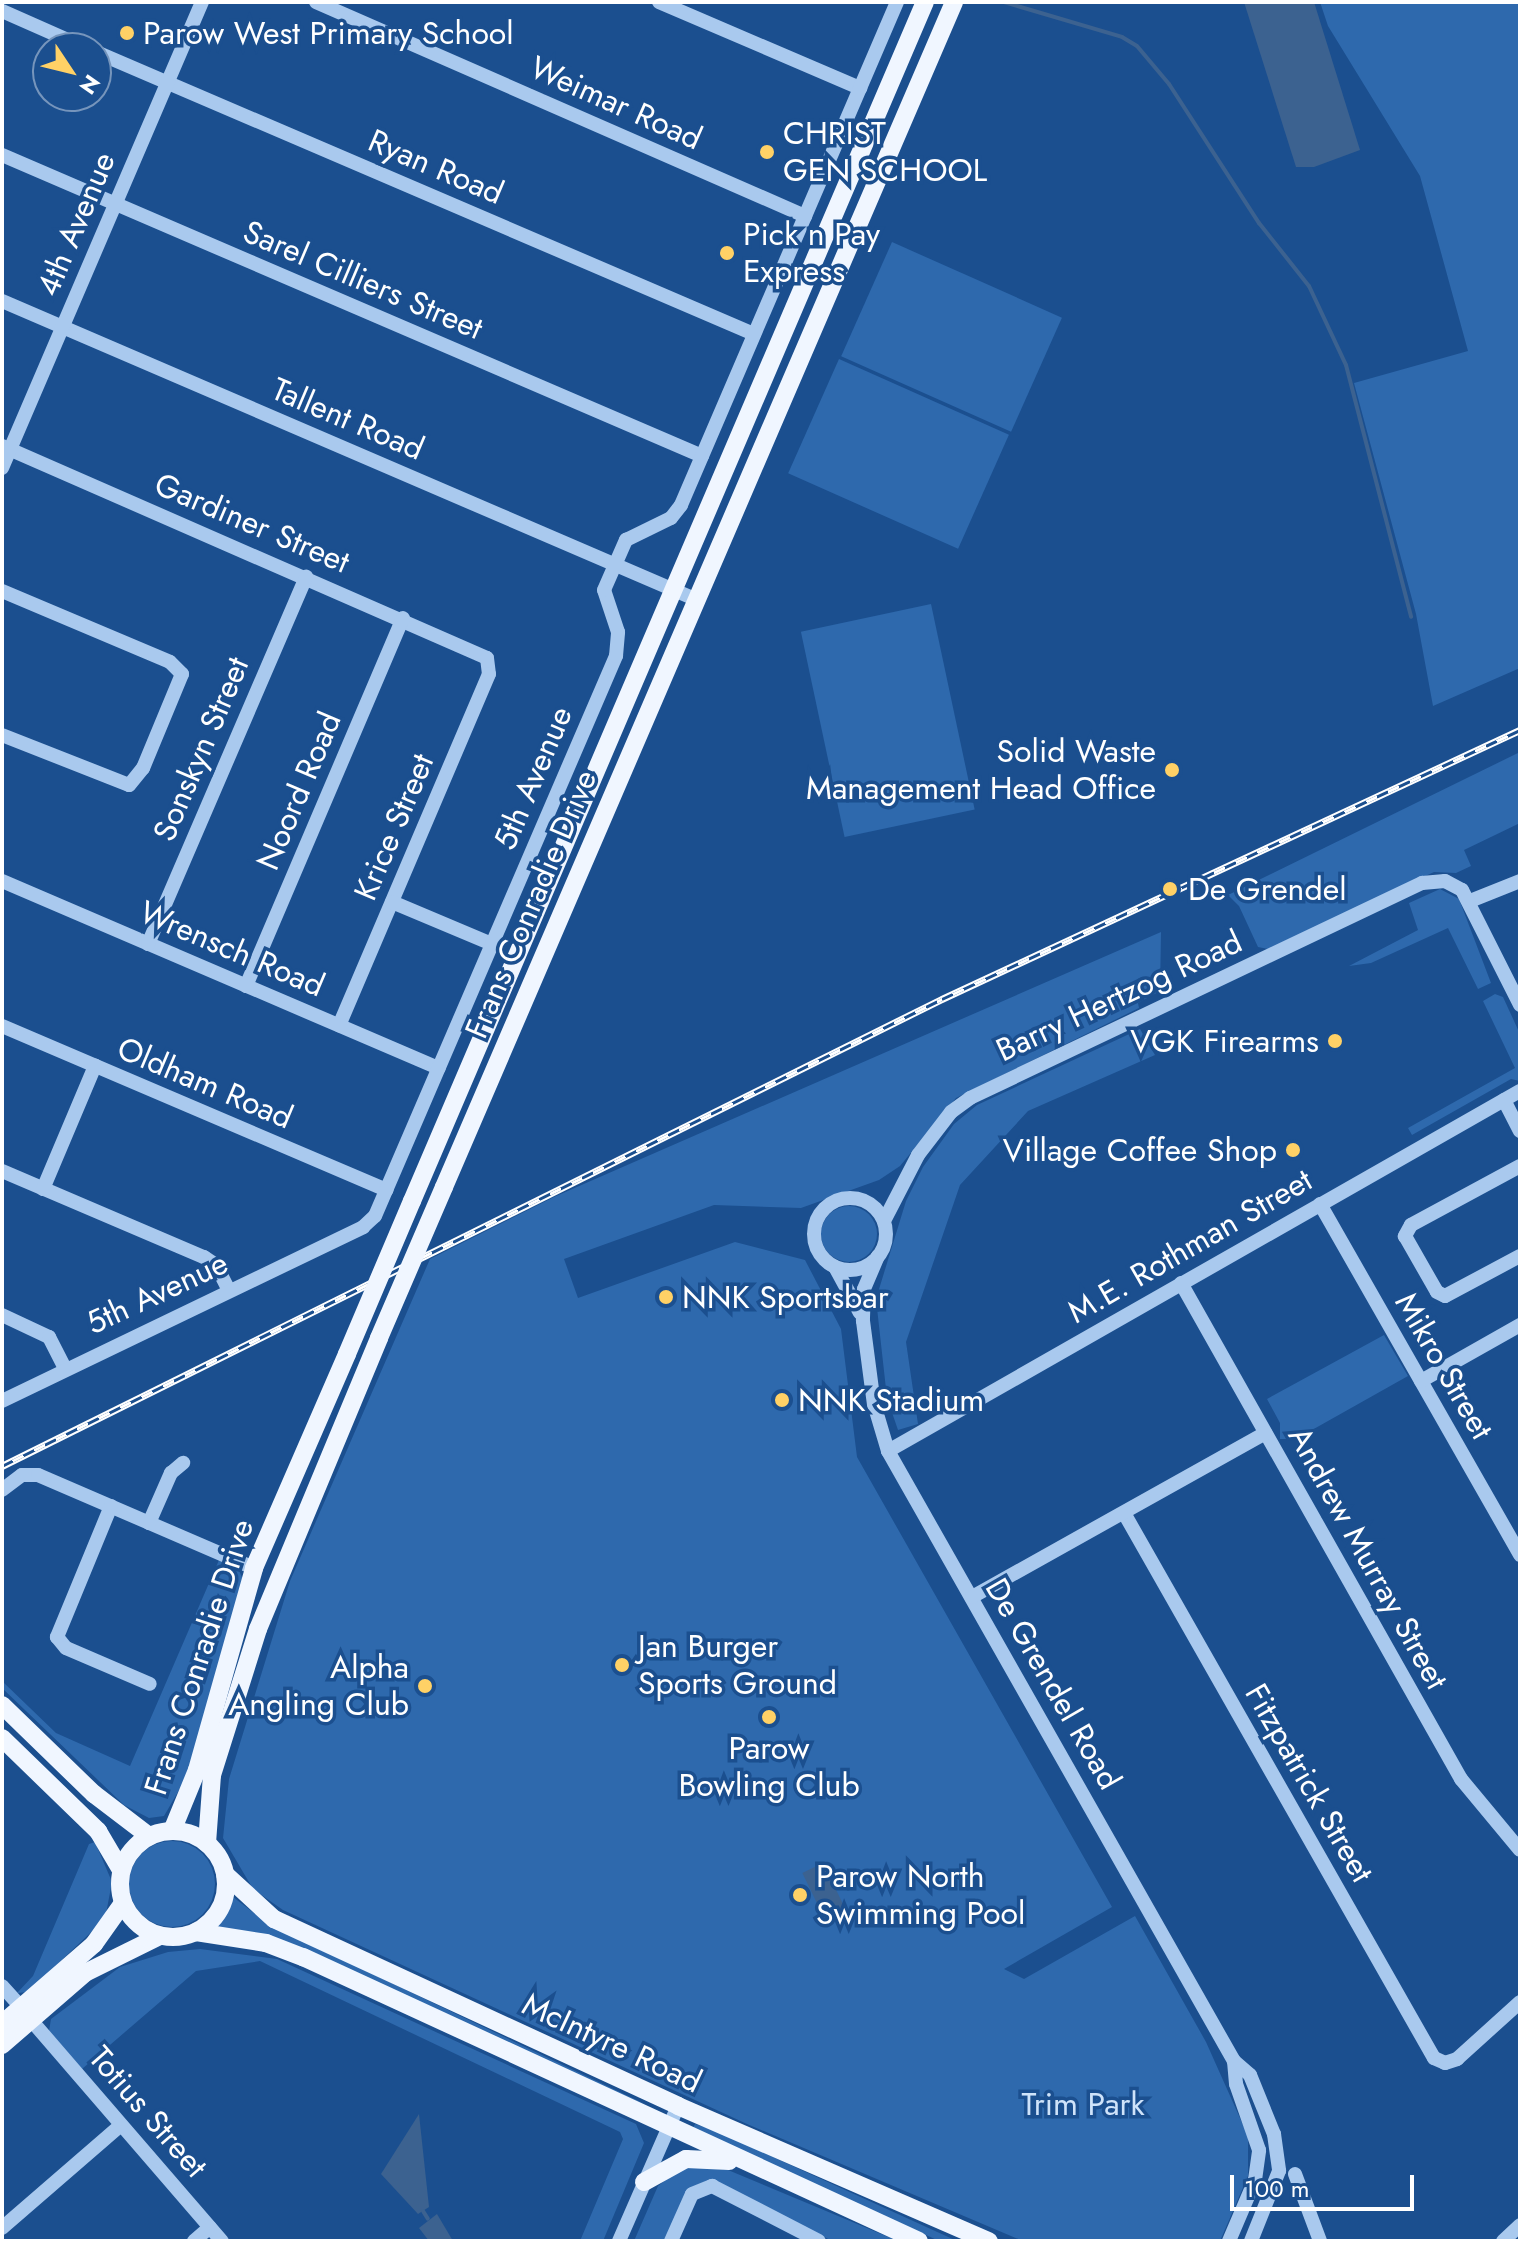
<!DOCTYPE html>
<html>
<head>
<meta charset="utf-8">
<style>
  body { margin:0 }
  #map { position:relative; width:1522px; height:2243px; overflow:hidden; background:#1b4f8f; font-family:Jost,sans-serif }
  div>[style] { position:absolute }
  [style*='--x'] { left:calc(var(--x)*1px); top:calc(var(--y)*1px); width:calc(var(--w)*1px); rotate:calc(var(--a)*1deg) }
  .green>* { inset:0; background:#2e69ad; transform-origin:0 0 }
  .round { border-radius:50% }
  .water>* { inset:0; background:#3c6290; transform-origin:0 0 }
  .stream>* { height:4px; margin:-2px; padding:0 2px; transform-origin:2px; border-radius:2px; background:#3c6290 }
  .minor>* { height:14px; margin:-7px; padding:0 7px; transform-origin:7px; border-radius:7px; background:#a9c9ee }
  .minor>.ring { margin:-7px; padding:0; box-sizing:content-box; background:none; border:14px solid #a9c9ee; border-radius:50% }
  .major>* { height:18px; margin:-9px; padding:0 9px; transform-origin:9px; border-radius:9px; background:#f0f6ff }
  .major>.ring { margin:-9px; padding:0; box-sizing:content-box; background:none; border:18px solid #f0f6ff; border-radius:50% }
  .rail>* { height:7px; margin-top:-3.5px; transform-origin:0; background:repeating-linear-gradient(90deg,#1b4f8f 0 12px,#fff 0 24px); box-sizing:border-box; border-block:2px solid #fff }
  .major-bridge>* { height:18px; margin:-9px; padding:0 9px; transform-origin:9px; border-radius:9px; background:#f0f6ff }
  .dots>* { width:22px; height:22px; translate:-50% -50%; box-sizing:border-box; border:4px solid #1b4f8f; border-radius:50% }
  span { translate:-50% -50%; white-space:nowrap; text-align:center; line-height:1.15; -webkit-text-stroke:7px #1b4f8f; paint-order:stroke }
  .poi-label { font-size:32px; color:#fff }
  .left { translate:0 -50%; text-align:left }
  .right { translate:-100% -50%; text-align:right }
  .street-label { font-size:32px; color:#fff }
  .park-label { font-size:32px; color:#cfe3fa }
  .frame { position:absolute; inset:0; border:4px solid #fff; pointer-events:none }
  .north { position:absolute; left:32px; top:32px; width:80px; height:80px; box-sizing:border-box; background:#1b4f8f; border:2px solid #7695bc; border-radius:50%; rotate:125deg; font-size:22px; font-weight:700; line-height:32px; text-align:center; color:#fff }
  .north::after { content:''; display:block; margin:auto; width:28px; height:36px; background:#ffd166; clip-path:polygon(50% 0,100% 100%,50% 72%,0 100%) }
  .scale { position:absolute; left:1230px; top:2175px; width:184px; height:36px; box-sizing:border-box; border:4px solid #fff; border-top:0; padding-left:10px; font-size:24px; line-height:28px; white-space:nowrap; color:#fff; -webkit-text-stroke:6px #1b4f8f; paint-order:stroke }
</style>
</head>
<body>
<div id="map">
  <div class="green">
    <i style="clip-path:polygon(1320px 2px,1520px 2px,1520px 668px,1433px 706px,1416px 614px,1354px 383px,1468px 351px,1420px 176px,1328px 26px)"></i>
    <i style="left:892px;top:242px;width:186px;height:125px;rotate:24deg"></i>
    <i style="left:839px;top:359px;width:186px;height:125px;rotate:24deg"></i>
    <i style="left:931px;top:604px;width:210px;height:133px;rotate:78deg"></i>
    <i style="clip-path:polygon(1520px 752px,1520px 823px,1464px 850px,1471px 866px,1456px 873px,1434px 872px,1268px 949px,1258px 947px,1239px 906px,1228px 895px)"></i>
    <i style="clip-path:polygon(1440px 889px,1459px 899px,1491px 983px,1478px 989px,1448px 928px,1371px 963px,1349px 966px,1418px 930px,1409px 903px)"></i>
    <i style="clip-path:polygon(1161px 932px,1160px 991px,1138px 1003px,1139px 1008px,956px 1098px,900px 1166px,879px 1180px,801px 1208px,714px 1205px,564px 1259px,578px 1298px,735px 1242px,805px 1260px,841px 1329px,857px 1457px,1112px 1907px,1004px 1969px,1024px 1979px,1135px 1916px,1206px 2042px,1248px 2136px,1248px 2176px,1220px 2241px,1023px 2241px,747px 2124px,283px 1910px,253px 1889px,223px 1838px,229px 1779px,290px 1581px,430px 1259px,554px 1197px)"></i>
    <i style="clip-path:polygon(1495px 994px,1503px 997px,1520px 1034px,1520px 1081px,1511px 1079px,1412px 1135px,1408px 1128px,1515px 1068px,1483px 1001px)"></i>
    <i style="clip-path:polygon(1140px 1029px,1155px 1055px,1028px 1111px,960px 1185px,906px 1342px,918px 1424px,898px 1430px,887px 1398px,876px 1299px,906px 1201px,923px 1167px,954px 1124px,977px 1105px)"></i>
    <i class="round" style="left:821px;top:1206px;width:56px;height:56px"></i>
    <i style="clip-path:polygon(1384px 1335px,1408px 1376px,1296px 1439px,1280px 1439px,1280px 1423px,1267px 1399px)"></i>
    <i style="clip-path:polygon(219px 1560px,238px 1568px,243px 1580px,189px 1773px,164px 1816px,149px 1818px,124px 1805px,2px 1688px,2px 1681px,56px 1733px,130px 1766px)"></i>
    <i class="round" style="left:129px;top:1841px;width:86px;height:86px"></i>
    <i style="clip-path:polygon(95px 1842px,112px 1882px,105px 1919px,28px 1992px,17px 1993px,33px 1976px,89px 1844px)"></i>
    <i style="clip-path:polygon(233px 1897px,270px 1925px,647px 2105px,217px 1928px)"></i>
    <i style="clip-path:polygon(200px 1949px,277px 1959px,636px 2124px,644px 2143px,603px 2241px,580px 2241px,623px 2139px,620px 2132px,260px 1961px,196px 1971px,82px 2069px,49px 2031px,51px 2019px,120px 1967px,168px 1952px)"></i>
    <i style="clip-path:polygon(695px 2124px,714px 2130px,957px 2241px,939px 2241px,693px 2128px)"></i>
    <i style="clip-path:polygon(683px 2166px,728px 2170px,898px 2241px,832px 2241px,712px 2179px,689px 2188px,664px 2241px,634px 2241px,658px 2186px)"></i>
  </div>
  <div class="water">
    <i style="clip-path:polygon(1244px 2px,1314px 2px,1360px 150px,1314px 167px,1296px 167px)"></i>
    <i style="left:823px;top:1863px;width:55px;height:23px;rotate:64deg"></i>
    <i style="clip-path:polygon(419px 2114px,429px 2207px,418px 2214px,381px 2174px)"></i>
    <i style="clip-path:polygon(437px 2214px,453px 2241px,429px 2241px,419px 2228px)"></i>
  </div>
  <div class="stream">
    <i style="--x:1004;--y:2;--w:123;--a:16.5"></i>
    <i style="--x:1122;--y:37;--w:17;--a:31"></i>
    <i style="--x:1137;--y:46;--w:50;--a:49.9"></i>
    <i style="--x:1169;--y:84;--w:166;--a:57.1"></i>
    <i style="--x:1259;--y:223;--w:80;--a:51.6"></i>
    <i style="--x:1309;--y:286;--w:87;--a:64.9"></i>
    <i style="--x:1346;--y:365;--w:260;--a:75.5"></i>
    <i style="--x:423;--y:2211;--w:9;--a:58"></i>
  </div>
  <div class="minor">
    <i style="--x:316;--y:2;--w:534;--a:23.64"></i>
    <i style="--x:659;--y:2;--w:219;--a:23.2"></i>
    <i style="--x:2;--y:11;--w:92;--a:23.8"></i>
    <i style="--x:96;--y:52;--w:716;--a:23.2"></i>
    <i style="--x:2;--y:155;--w:762;--a:23.27"></i>
    <i style="--x:2;--y:301;--w:754;--a:23.27"></i>
    <i style="--x:2;--y:446;--w:529;--a:23.61"></i>
    <i style="--x:487;--y:658;--w:16;--a:83"></i>
    <i style="--x:489;--y:674;--w:382;--a:113.1"></i>
    <i style="--x:2;--y:468;--w:507;--a:-66.77"></i>
    <i style="--x:2;--y:591;--w:182;--a:22.9"></i>
    <i style="--x:170;--y:662;--w:17;--a:45"></i>
    <i style="--x:182;--y:674;--w:102;--a:112.5"></i>
    <i style="--x:143;--y:768;--w:22;--a:129"></i>
    <i style="--x:129;--y:785;--w:136;--a:-158.5"></i>
    <i style="--x:2;--y:881;--w:475;--a:23.2"></i>
    <i style="--x:1470;--y:901;--w:54;--a:-21.8"></i>
    <i style="--x:392;--y:902;--w:108;--a:22.8"></i>
    <i style="--x:148;--y:944;--w:400;--a:-66.7"></i>
    <i style="--x:246;--y:986;--w:400;--a:-66.9"></i>
    <i style="--x:2;--y:1026;--w:418;--a:23.1"></i>
    <i style="--x:1504;--y:1100;--w:35;--a:63"></i>
    <i style="--x:1520;--y:1166;--w:124;--a:151.6"></i>
    <i style="--x:1411;--y:1225;--w:13;--a:119"></i>
    <i style="--x:1405;--y:1236;--w:64;--a:60.3"></i>
    <i style="--x:1437;--y:1292;--w:9;--a:27"></i>
    <i style="--x:1445;--y:1296;--w:85;--a:-28.1"></i>
    <i style="--x:2;--y:1171;--w:220;--a:23.1"></i>
    <i style="--x:204;--y:1257;--w:14;--a:34"></i>
    <i style="--x:216;--y:1265;--w:28;--a:63"></i>
    <i style="--x:43;--y:1189;--w:134;--a:-67.1"></i>
    <i class="ring" style="left:814px;top:1198px;width:58px;height:58px"></i>
    <i style="--x:1320;--y:1204;--w:404;--a:60.3"></i>
    <i style="--x:884;--y:1221;--w:74;--a:-62.7"></i>
    <i style="--x:918;--y:1155;--w:54;--a:-52.5"></i>
    <i style="--x:951;--y:1112;--w:24;--a:-36"></i>
    <i style="--x:970;--y:1098;--w:501;--a:-25.44"></i>
    <i style="--x:1422;--y:883;--w:23;--a:-5"></i>
    <i style="--x:1445;--y:881;--w:19;--a:28"></i>
    <i style="--x:1462;--y:890;--w:129;--a:63.2"></i>
    <i style="--x:878;--y:1256;--w:36;--a:113"></i>
    <i style="--x:864;--y:1289;--w:32;--a:92"></i>
    <i style="--x:863;--y:1321;--w:84;--a:82.5"></i>
    <i style="--x:874;--y:1404;--w:49;--a:73.4"></i>
    <i style="--x:888;--y:1451;--w:701;--a:60.44"></i>
    <i style="--x:1234;--y:2061;--w:21;--a:41"></i>
    <i style="--x:1250;--y:2075;--w:64;--a:67.9"></i>
    <i style="--x:1274;--y:2134;--w:37;--a:82"></i>
    <i style="--x:1279;--y:2171;--w:75;--a:111.8"></i>
    <i style="--x:835;--y:1267;--w:52;--a:61.5"></i>
    <i style="--x:1181;--y:1283;--w:570;--a:60.55"></i>
    <i style="--x:1461;--y:1779;--w:92;--a:50.3"></i>
    <i style="--x:2;--y:1315;--w:52;--a:25.1"></i>
    <i style="--x:49;--y:1337;--w:34;--a:63"></i>
    <i style="--x:1421;--y:1381;--w:114;--a:-29.5"></i>
    <i style="--x:2;--y:1401;--w:401;--a:-25.7"></i>
    <i style="--x:363;--y:1227;--w:16;--a:-43"></i>
    <i style="--x:375;--y:1216;--w:610;--a:-66.72"></i>
    <i style="--x:616;--y:656;--w:24;--a:-85"></i>
    <i style="--x:618;--y:632;--w:44;--a:-108.4"></i>
    <i style="--x:604;--y:590;--w:55;--a:-66.3"></i>
    <i style="--x:626;--y:540;--w:50;--a:-26.1"></i>
    <i style="--x:671;--y:518;--w:16;--a:-52"></i>
    <i style="--x:681;--y:505;--w:547;--a:-66.76"></i>
    <i style="--x:888;--y:1451;--w:727;--a:-29.67"></i>
    <i style="--x:2;--y:1490;--w:25;--a:-37"></i>
    <i style="--x:22;--y:1475;--w:16;--a:0"></i>
    <i style="--x:38;--y:1475;--w:235;--a:23.3"></i>
    <i style="--x:111;--y:1506;--w:142;--a:112.4"></i>
    <i style="--x:57;--y:1637;--w:14;--a:51"></i>
    <i style="--x:66;--y:1648;--w:91;--a:23.2"></i>
    <i style="--x:1124;--y:1513;--w:627;--a:60.37"></i>
    <i style="--x:1434;--y:2058;--w:12;--a:24"></i>
    <i style="--x:1445;--y:2063;--w:13;--a:-18"></i>
    <i style="--x:1457;--y:2059;--w:85;--a:-42.1"></i>
    <i style="--x:149;--y:1523;--w:55;--a:-66.3"></i>
    <i style="--x:171;--y:1473;--w:16;--a:-40"></i>
    <i style="--x:972;--y:1597;--w:336;--a:-29.2"></i>
    <i style="--x:2;--y:1986;--w:28;--a:48"></i>
    <i style="--x:31;--y:2020;--w:292;--a:49.2"></i>
    <i style="--x:1295;--y:2174;--w:72;--a:69.5"></i>
    <i style="--x:2;--y:2228;--w:157;--a:-40.9"></i>
    <i style="--x:194;--y:2241;--w:21;--a:-41"></i>
    <i style="--x:619;--y:2241;--w:147;--a:-66.4"></i>
    <i style="--x:671;--y:2241;--w:51;--a:-65.9"></i>
    <i style="--x:692;--y:2194;--w:22;--a:-22"></i>
    <i style="--x:712;--y:2186;--w:120;--a:27.2"></i>
    <i style="--x:1229;--y:2241;--w:66;--a:-66.9"></i>
    <i style="--x:1255;--y:2180;--w:30;--a:-82"></i>
    <i style="--x:1259;--y:2150;--w:70;--a:-109.2"></i>
    <i style="--x:1236;--y:2084;--w:23;--a:-95"></i>
    <i style="--x:1503;--y:2241;--w:23;--a:-43"></i>
  </div>
  <div class="major">
    <i style="--x:444;--y:1187;--w:1290;--a:-66.71"></i>
    <i style="--x:412;--y:1201;--w:1304;--a:-66.84"></i>
    <i style="--x:2;--y:1705;--w:128;--a:44.1"></i>
    <i style="--x:94;--y:1794;--w:69;--a:37.4"></i>
    <i style="--x:2;--y:1738;--w:134;--a:44.1"></i>
    <i style="--x:98;--y:1831;--w:45;--a:59.5"></i>
    <i class="ring" style="left:120px;top:1831px;width:88px;height:88px"></i>
    <i style="--x:172;--y:1831;--w:66;--a:-67.7"></i>
    <i style="--x:197;--y:1770;--w:210;--a:-74.2"></i>
    <i style="--x:254;--y:1568;--w:233;--a:-66.5"></i>
    <i style="--x:207;--y:1843;--w:68;--a:-85.8"></i>
    <i style="--x:212;--y:1775;--w:153;--a:-72.5"></i>
    <i style="--x:258;--y:1629;--w:315;--a:-67.4"></i>
    <i style="--x:225;--y:1874;--w:67;--a:42.6"></i>
    <i style="--x:274;--y:1919;--w:445;--a:24.8"></i>
    <i style="--x:678;--y:2106;--w:339;--a:23.5"></i>
    <i style="--x:196;--y:1932;--w:71;--a:8.9"></i>
    <i style="--x:266;--y:1943;--w:40;--a:21"></i>
    <i style="--x:303;--y:1957;--w:678;--a:24.75"></i>
    <i style="--x:2;--y:2024;--w:122;--a:-41"></i>
    <i style="--x:94;--y:1944;--w:50;--a:-54.7"></i>
    <i style="--x:2;--y:2045;--w:110;--a:-40.9"></i>
    <i style="--x:85;--y:1973;--w:84;--a:-26.3"></i>
    <i style="--x:644;--y:2182;--w:48;--a:-28.7"></i>
    <i style="--x:686;--y:2159;--w:43;--a:2.7"></i>
  </div>
  <div class="rail">
    <i style="--x:2;--y:1466;--w:1050;--a:-26.42"></i>
    <i style="--x:942;--y:999;--w:638;--a:-24.96"></i>
  </div>
  <div class="major-bridge">
    <i style="--x:379;--y:1338;--w:164;--a:-66.7"></i>
    <i style="--x:347;--y:1354;--w:166;--a:-67"></i>
  </div>
  <div class="dots">
    <i style="left:127px;top:33px;background:#ffd166"></i>
    <i style="left:767px;top:152px;background:#ffd166"></i>
    <i style="left:727px;top:253px;background:#ffd166"></i>
    <i style="left:1172px;top:770px;background:#ffd166"></i>
    <i style="left:1170px;top:889px;background:#ffd166"></i>
    <i style="left:1335px;top:1041px;background:#ffd166"></i>
    <i style="left:1293px;top:1150px;background:#ffd166"></i>
    <i style="left:666px;top:1297px;background:#ffd166"></i>
    <i style="left:782px;top:1400px;background:#ffd166"></i>
    <i style="left:622px;top:1665px;background:#ffd166"></i>
    <i style="left:425px;top:1686px;background:#ffd166"></i>
    <i style="left:769px;top:1717px;background:#ffd166"></i>
    <i style="left:800px;top:1895px;background:#ffd166"></i>
  </div>
  <div class="poi-label">
    <span class="left" style="left:143px;top:33px">Parow West Primary School</span>
    <span class="left" style="left:783px;top:152px">CHRIST<br>GEN SCHOOL</span>
    <span class="left" style="left:743px;top:253px">Pick n Pay<br>Express</span>
    <span class="right" style="left:1156px;top:770px">Solid Waste<br>Management Head Office</span>
    <span class="left" style="left:1188px;top:889px">De Grendel</span>
    <span class="right" style="left:1319px;top:1041px">VGK Firearms</span>
    <span class="right" style="left:1277px;top:1150px">Village Coffee Shop</span>
    <span class="left" style="left:682px;top:1297px">NNK Sportsbar</span>
    <span class="left" style="left:798px;top:1400px">NNK Stadium</span>
    <span class="left" style="left:638px;top:1665px">Jan Burger<br>Sports Ground</span>
    <span class="right" style="left:409px;top:1686px">Alpha<br>Angling Club</span>
    <span style="left:769px;top:1767px">Parow<br>Bowling Club</span>
    <span class="left" style="left:816px;top:1895px">Parow North<br>Swimming Pool</span>
  </div>
  <div class="street-label">
    <span style="left:616px;top:103px;rotate:24deg">Weimar Road</span>
    <span style="left:436px;top:167px;rotate:23deg">Ryan Road</span>
    <span style="left:76px;top:224px;rotate:-67deg">4th Avenue</span>
    <span style="left:363px;top:280px;rotate:23deg">Sarel Cilliers Street</span>
    <span style="left:348px;top:419px;rotate:23deg">Tallent Road</span>
    <span style="left:252px;top:523px;rotate:23deg">Gardiner Street</span>
    <span style="left:201px;top:749px;rotate:-67deg">Sonskyn Street</span>
    <span style="left:533px;top:778px;rotate:-67deg">5th Avenue</span>
    <span style="left:299px;top:791px;rotate:-67deg">Noord Road</span>
    <span style="left:394px;top:827px;rotate:-67deg">Krice Street</span>
    <span style="left:531px;top:904px;rotate:-67deg">Frans Conradie Drive</span>
    <span style="left:232px;top:949px;rotate:23deg">Wrensch Road</span>
    <span style="left:1119px;top:996px;rotate:-25deg">Barry Hertzog Road</span>
    <span style="left:205px;top:1083px;rotate:23deg">Oldham Road</span>
    <span style="left:1190px;top:1246px;rotate:-30deg">M.E. Rothman Street</span>
    <span style="left:157px;top:1293px;rotate:-25deg">5th Avenue</span>
    <span style="left:1444px;top:1366px;rotate:60deg">Mikro Street</span>
    <span style="left:1368px;top:1558px;rotate:61deg">Andrew Murray Street</span>
    <span style="left:199px;top:1657px;rotate:-72deg">Frans Conradie Drive</span>
    <span style="left:1053px;top:1684px;rotate:60deg">De Grendel Road</span>
    <span style="left:1309px;top:1783px;rotate:60deg">Fitzpatrick Street</span>
    <span style="left:612px;top:2043px;rotate:25deg">McIntyre Road</span>
    <span style="left:148px;top:2112px;rotate:49deg">Totius Street</span>
  </div>
  <div class="park-label">
    <span style="left:1083px;top:2104px">Trim Park</span>
  </div>
  <div class="frame"></div>
  <div class="north">N</div>
  <div class="scale">100 m</div>
</div>
</body>
</html>
